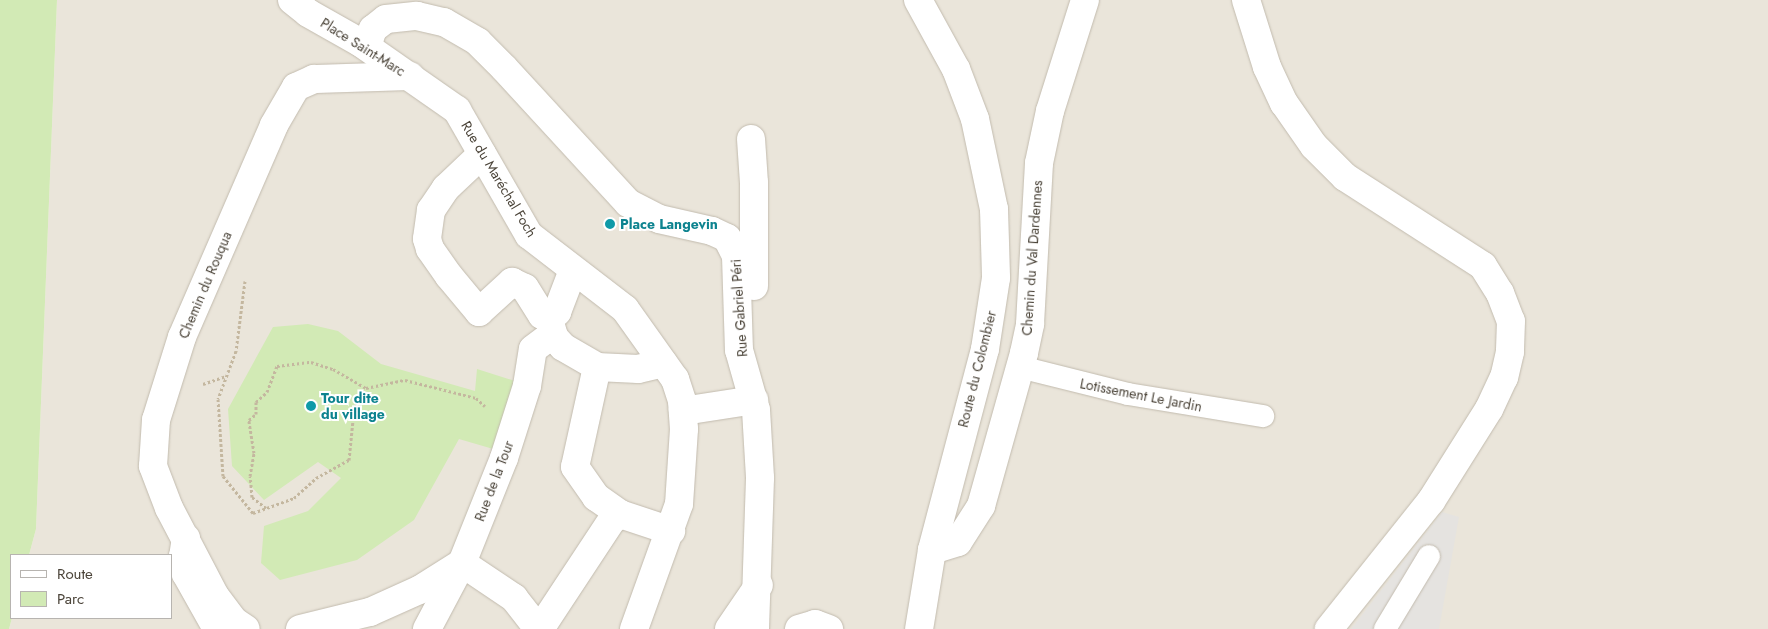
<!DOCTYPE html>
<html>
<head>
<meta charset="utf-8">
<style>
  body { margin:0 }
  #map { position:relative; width:1768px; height:629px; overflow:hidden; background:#f6f3ec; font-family:Jost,sans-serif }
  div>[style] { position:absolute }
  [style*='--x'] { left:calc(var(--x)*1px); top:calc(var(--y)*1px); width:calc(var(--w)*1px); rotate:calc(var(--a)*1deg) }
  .residential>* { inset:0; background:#eae5da }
  .green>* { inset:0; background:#d2eab5 }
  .parking>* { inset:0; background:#e5e3e0 }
  .path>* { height:3px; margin-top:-1.5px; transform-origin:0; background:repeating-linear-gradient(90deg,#c4b79f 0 2.5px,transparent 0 5px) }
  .roads { filter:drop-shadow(0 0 1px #c2bbae) drop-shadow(0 0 1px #c2bbae) }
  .service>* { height:22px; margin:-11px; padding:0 11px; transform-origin:11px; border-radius:11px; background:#fff }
  .pedestrian>* { height:28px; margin:-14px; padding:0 14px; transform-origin:14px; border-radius:14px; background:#fff }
  .minor>* { height:28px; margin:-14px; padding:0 14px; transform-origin:14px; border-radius:14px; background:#fff }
  .tertiary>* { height:28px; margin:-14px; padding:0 14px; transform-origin:14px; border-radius:14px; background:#fff }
  .dots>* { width:14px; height:14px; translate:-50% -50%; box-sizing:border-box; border:2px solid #fff; border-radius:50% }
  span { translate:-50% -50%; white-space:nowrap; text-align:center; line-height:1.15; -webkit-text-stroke:4px #fff; paint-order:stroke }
  .street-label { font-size:14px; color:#4b4439 }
  .culture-label { font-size:14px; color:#0d838f; font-weight:700 }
  .left { translate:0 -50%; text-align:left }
  .legend { position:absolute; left:10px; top:554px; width:162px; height:65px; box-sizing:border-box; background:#fff; border:1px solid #b7b4b0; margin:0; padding:6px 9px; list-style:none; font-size:15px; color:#4b4439 }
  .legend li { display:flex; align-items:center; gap:10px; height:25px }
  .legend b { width:25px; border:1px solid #b7b4b0 }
</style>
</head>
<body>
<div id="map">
  <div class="residential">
    <i style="clip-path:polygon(57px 0,1768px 0,1768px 629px,9px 629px,12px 618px,171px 618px,171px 555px,29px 555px,36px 529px)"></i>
  </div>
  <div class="green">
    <i style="clip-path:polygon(0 0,57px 0,36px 529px,29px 555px,11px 555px,12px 618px,9px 629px,0 629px)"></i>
    <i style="clip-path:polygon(308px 324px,338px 331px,381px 364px,475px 391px,477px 369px,518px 382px,500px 451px,459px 439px,414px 520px,357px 560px,280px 580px,261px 563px,264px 526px,308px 511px,341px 478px,318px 462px,264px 500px,232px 466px,228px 409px,273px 327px)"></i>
  </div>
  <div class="parking">
    <i style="clip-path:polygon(1442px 512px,1459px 517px,1439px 629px,1351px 629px)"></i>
  </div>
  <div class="path">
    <i style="--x:245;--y:281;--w:71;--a:97.3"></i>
    <i style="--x:236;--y:351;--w:51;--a:110.6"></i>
    <i style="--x:218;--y:399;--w:77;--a:86.3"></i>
    <i style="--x:223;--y:476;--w:48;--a:51"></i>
    <i style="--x:253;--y:513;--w:44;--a:-20.1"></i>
    <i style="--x:294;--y:498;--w:30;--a:-42"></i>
    <i style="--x:316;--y:478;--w:38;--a:-29"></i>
    <i style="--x:349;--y:460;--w:50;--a:-84.3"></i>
    <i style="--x:354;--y:410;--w:25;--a:-61"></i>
    <i style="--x:366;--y:388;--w:40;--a:-12"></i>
    <i style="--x:405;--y:380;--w:73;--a:14.2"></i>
    <i style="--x:476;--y:398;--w:12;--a:42"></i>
    <i style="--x:203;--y:384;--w:24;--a:-19"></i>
    <i style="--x:266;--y:508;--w:18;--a:-142"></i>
    <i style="--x:252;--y:497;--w:21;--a:-95"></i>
    <i style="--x:250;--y:476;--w:23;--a:-80"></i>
    <i style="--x:254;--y:453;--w:33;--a:-99"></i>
    <i style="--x:249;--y:420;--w:9;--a:-41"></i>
    <i style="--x:256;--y:414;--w:12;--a:-90"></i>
    <i style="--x:256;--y:402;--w:15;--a:-42"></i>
    <i style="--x:267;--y:392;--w:28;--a:-69"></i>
    <i style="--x:277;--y:366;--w:34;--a:-7"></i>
    <i style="--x:311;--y:362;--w:23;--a:18"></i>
    <i style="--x:333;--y:369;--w:38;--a:30"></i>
  </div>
  <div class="roads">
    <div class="service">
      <i style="--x:1020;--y:367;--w:111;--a:14"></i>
      <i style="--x:1128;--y:394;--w:137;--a:9.3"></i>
      <i style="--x:1385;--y:629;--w:85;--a:-58.9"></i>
    </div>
    <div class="pedestrian">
      <i style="--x:367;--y:47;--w:19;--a:-72"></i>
      <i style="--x:373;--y:29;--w:16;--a:-38"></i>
      <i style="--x:386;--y:19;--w:31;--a:-6"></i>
      <i style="--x:417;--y:16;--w:28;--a:13"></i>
      <i style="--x:444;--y:22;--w:39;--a:30"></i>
      <i style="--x:478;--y:42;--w:37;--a:45"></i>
      <i style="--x:504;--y:68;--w:183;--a:47.4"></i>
      <i style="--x:628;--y:203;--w:35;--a:27"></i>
      <i style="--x:659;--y:219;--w:54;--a:12.8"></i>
      <i style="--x:712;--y:231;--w:17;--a:25"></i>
      <i style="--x:727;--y:238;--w:20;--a:63"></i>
      <i style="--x:736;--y:256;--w:94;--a:88.2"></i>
      <i style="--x:739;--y:350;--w:62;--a:74.2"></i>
      <i style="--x:756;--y:410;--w:68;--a:86.6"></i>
      <i style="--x:751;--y:139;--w:44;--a:86.1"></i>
      <i style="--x:754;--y:183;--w:103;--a:90"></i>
      <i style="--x:482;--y:154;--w:50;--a:136.6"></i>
      <i style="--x:446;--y:188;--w:27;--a:124"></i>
      <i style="--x:431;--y:210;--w:29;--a:98"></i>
      <i style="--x:427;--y:239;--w:10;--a:73"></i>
      <i style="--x:430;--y:249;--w:33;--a:55"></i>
      <i style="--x:449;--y:276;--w:47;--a:50.2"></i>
      <i style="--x:479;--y:312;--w:45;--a:-42.3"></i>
      <i style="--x:512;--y:282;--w:14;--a:25"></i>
      <i style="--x:525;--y:288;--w:32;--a:58"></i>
      <i style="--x:542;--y:315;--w:8;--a:30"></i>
      <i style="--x:549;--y:319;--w:11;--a:-41"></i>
      <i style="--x:557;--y:312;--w:45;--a:-69.1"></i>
      <i style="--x:549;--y:319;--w:19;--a:74"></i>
      <i style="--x:554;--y:337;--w:13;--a:48"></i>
      <i style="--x:563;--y:347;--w:39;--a:30"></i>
      <i style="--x:597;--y:367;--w:41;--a:2.8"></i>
      <i style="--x:638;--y:369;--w:26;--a:-13"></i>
      <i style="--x:597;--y:367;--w:102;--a:102.4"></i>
      <i style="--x:575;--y:467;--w:37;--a:55"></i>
      <i style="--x:596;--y:497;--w:29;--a:35"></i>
      <i style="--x:683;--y:411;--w:72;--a:-8.8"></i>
      <i style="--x:186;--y:538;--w:18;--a:99"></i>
      <i style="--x:183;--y:556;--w:18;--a:81"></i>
      <i style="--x:186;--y:574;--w:63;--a:60.6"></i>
      <i style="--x:215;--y:596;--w:31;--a:53"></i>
      <i style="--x:234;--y:621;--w:14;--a:34"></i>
      <i style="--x:300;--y:629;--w:72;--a:-13.7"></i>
      <i style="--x:370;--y:612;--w:54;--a:-24.2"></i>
      <i style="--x:419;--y:590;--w:51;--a:-32.1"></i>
      <i style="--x:462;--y:563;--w:63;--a:33.9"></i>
      <i style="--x:514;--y:598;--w:39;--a:52"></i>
      <i style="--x:427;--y:629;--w:75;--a:-62.1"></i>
      <i style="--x:462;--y:563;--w:113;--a:-68.2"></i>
      <i style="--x:504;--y:458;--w:76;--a:-72.3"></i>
      <i style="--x:527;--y:386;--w:37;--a:-81"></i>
      <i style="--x:533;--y:349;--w:25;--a:-37"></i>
      <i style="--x:540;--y:629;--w:131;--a:-56.6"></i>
      <i style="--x:612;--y:520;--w:10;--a:-37"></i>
      <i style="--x:620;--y:514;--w:54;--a:18.4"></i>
      <i style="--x:729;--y:629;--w:53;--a:-55.7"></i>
      <i style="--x:799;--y:629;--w:17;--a:-17"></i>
      <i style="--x:815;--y:624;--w:15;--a:20"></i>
    </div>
    <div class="minor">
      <i style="--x:292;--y:0;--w:21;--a:39"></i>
      <i style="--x:308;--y:13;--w:61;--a:29.5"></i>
      <i style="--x:361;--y:43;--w:117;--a:34.9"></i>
      <i style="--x:457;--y:110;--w:144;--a:60.1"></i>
      <i style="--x:529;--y:235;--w:121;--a:37.6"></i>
      <i style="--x:625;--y:309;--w:86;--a:54.5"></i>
      <i style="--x:675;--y:379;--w:23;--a:72"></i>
      <i style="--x:682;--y:401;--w:28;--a:86"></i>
      <i style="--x:684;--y:429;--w:75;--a:93.8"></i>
      <i style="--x:679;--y:504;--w:133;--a:109.8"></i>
      <i style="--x:932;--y:550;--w:27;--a:-17"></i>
      <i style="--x:958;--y:542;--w:43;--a:-57.4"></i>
      <i style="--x:981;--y:506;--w:159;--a:-74.3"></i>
      <i style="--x:1024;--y:353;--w:30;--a:-78"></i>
      <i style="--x:1030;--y:324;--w:161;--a:-86.8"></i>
      <i style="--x:1039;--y:163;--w:53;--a:-78.1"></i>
      <i style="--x:1050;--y:111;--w:116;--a:-72.5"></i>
      <i style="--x:215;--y:596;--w:99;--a:-117.6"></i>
      <i style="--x:169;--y:508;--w:45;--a:-110.9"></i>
      <i style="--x:153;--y:466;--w:46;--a:-86.3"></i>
      <i style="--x:156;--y:420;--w:87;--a:-72.6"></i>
      <i style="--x:182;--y:337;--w:231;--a:-66.5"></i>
      <i style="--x:274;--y:125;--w:44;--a:-59.9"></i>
      <i style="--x:296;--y:87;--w:20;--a:-24"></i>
      <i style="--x:314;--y:79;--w:96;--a:-1.8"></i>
      <i style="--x:755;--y:629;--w:151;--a:-88.1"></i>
    </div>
    <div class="tertiary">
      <i style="--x:918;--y:0;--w:79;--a:61.2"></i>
      <i style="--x:956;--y:69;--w:53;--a:69.2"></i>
      <i style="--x:975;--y:119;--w:92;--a:78.1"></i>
      <i style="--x:994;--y:209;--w:69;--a:88.3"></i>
      <i style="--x:996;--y:278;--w:72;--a:98.8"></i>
      <i style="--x:985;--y:349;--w:208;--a:104.8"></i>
      <i style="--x:932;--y:550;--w:80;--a:99.3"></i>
      <i style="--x:1246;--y:0;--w:70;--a:72.6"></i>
      <i style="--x:1267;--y:67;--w:40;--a:65"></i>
      <i style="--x:1284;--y:103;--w:52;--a:55.1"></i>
      <i style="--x:1314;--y:146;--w:44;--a:45"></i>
      <i style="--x:1345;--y:177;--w:164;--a:32.8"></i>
      <i style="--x:1483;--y:266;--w:32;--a:58"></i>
      <i style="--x:1500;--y:293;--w:30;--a:69"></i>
      <i style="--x:1511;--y:321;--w:31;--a:92"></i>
      <i style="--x:1510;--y:352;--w:26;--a:103"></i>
      <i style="--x:1504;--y:377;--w:35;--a:115"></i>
      <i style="--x:1489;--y:409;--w:109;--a:122.2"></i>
      <i style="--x:1431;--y:501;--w:164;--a:128.6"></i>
    </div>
  </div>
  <div class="dots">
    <i style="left:610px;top:224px;background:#0f9aa8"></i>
    <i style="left:311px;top:406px;background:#0f9aa8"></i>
  </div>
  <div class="street-label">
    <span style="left:363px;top:47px;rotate:32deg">Place Saint-Marc</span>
    <span style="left:499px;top:179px;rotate:59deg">Rue du Maréchal Foch</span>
    <span style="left:1032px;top:258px;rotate:-86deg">Chemin du Val Dardennes</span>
    <span style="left:205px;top:285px;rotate:-67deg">Chemin du Rouqua</span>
    <span style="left:739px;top:308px;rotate:-94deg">Rue Gabriel Péri</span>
    <span style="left:977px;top:369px;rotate:-76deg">Route du Colombier</span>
    <span style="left:1141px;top:395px;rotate:11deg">Lotissement Le Jardin</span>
    <span style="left:494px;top:481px;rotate:-69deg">Rue de la Tour</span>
  </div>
  <div class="culture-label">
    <span class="left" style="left:620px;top:224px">Place Langevin</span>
    <span class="left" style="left:321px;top:406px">Tour dite<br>du village</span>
  </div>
  <ul class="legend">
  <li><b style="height:6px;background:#fff"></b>Route</li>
  <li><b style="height:14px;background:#d2eab5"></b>Parc</li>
  </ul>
</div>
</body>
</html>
